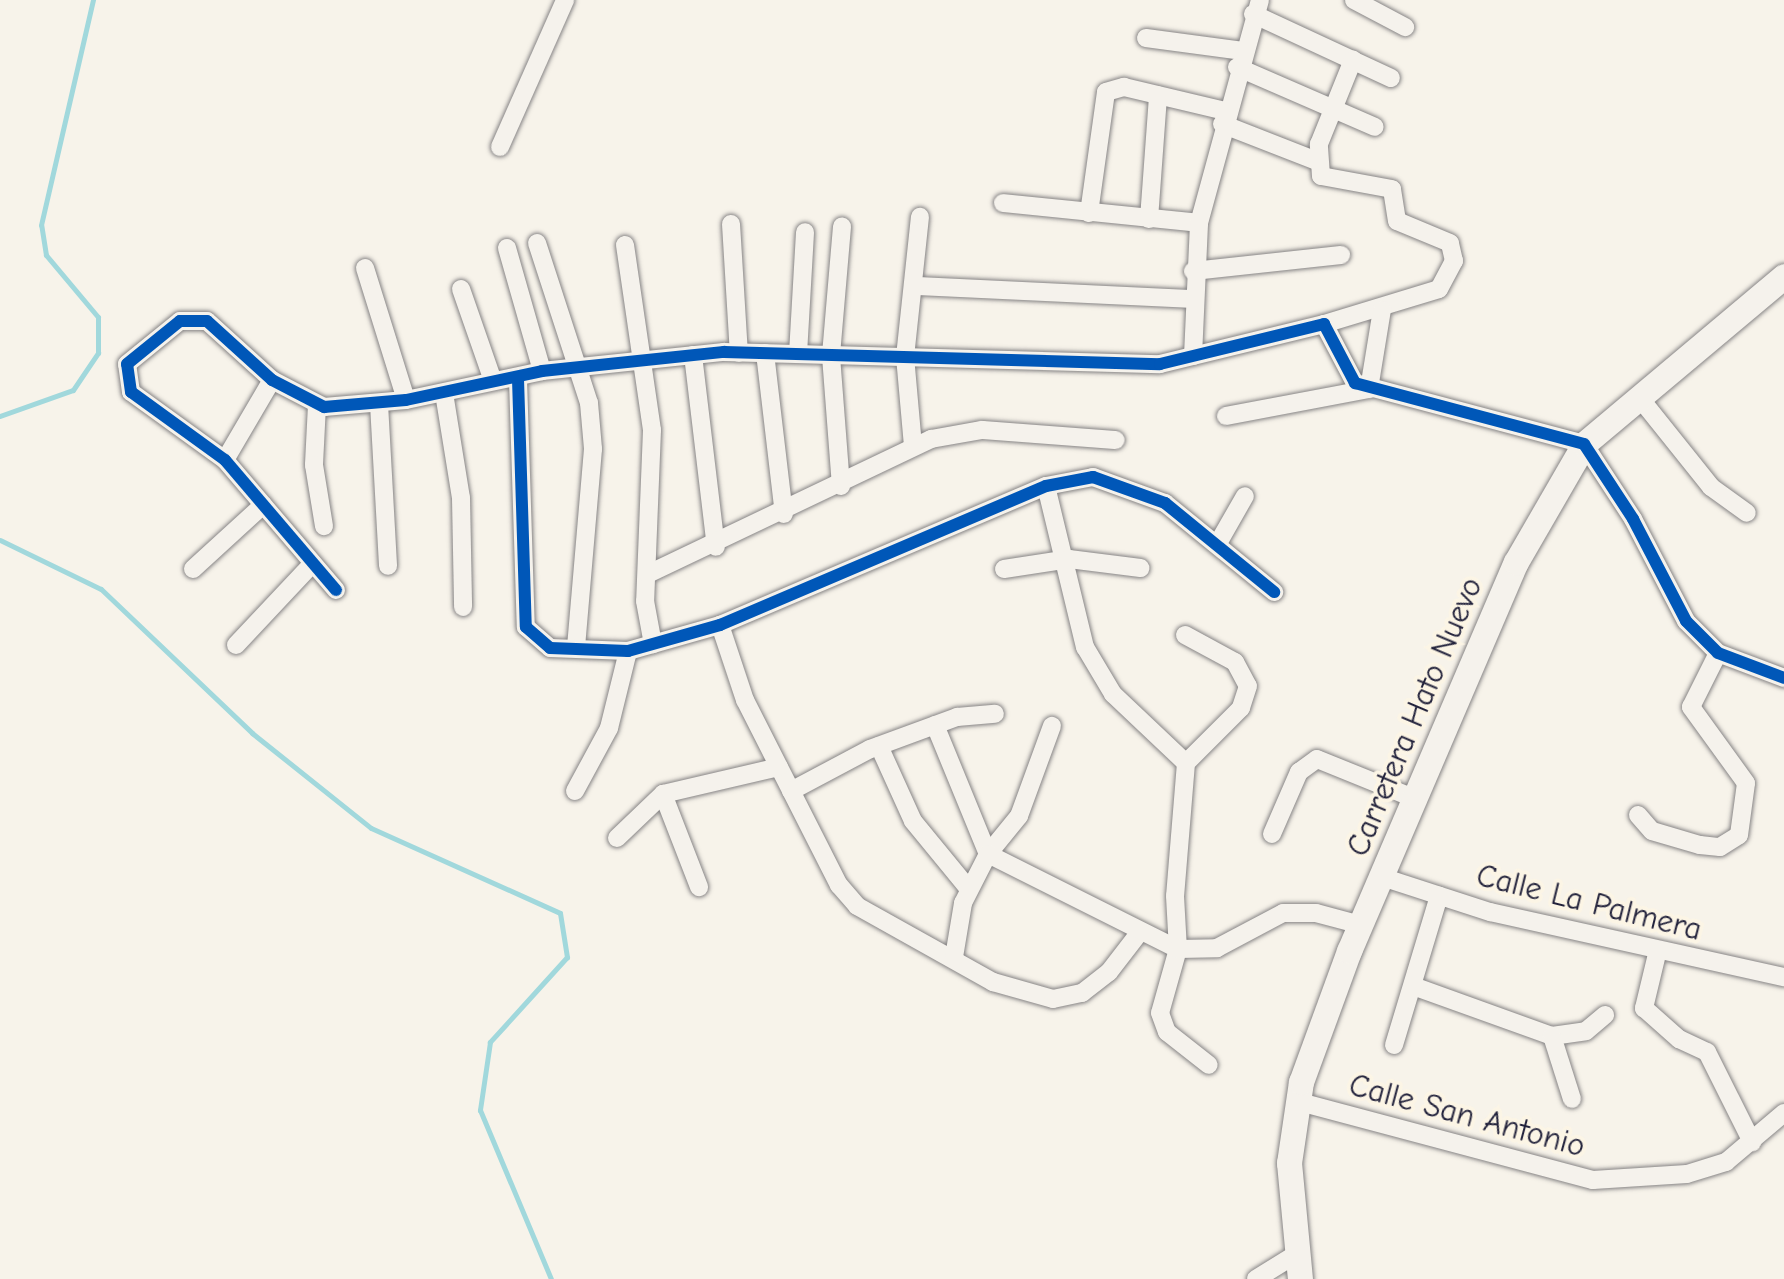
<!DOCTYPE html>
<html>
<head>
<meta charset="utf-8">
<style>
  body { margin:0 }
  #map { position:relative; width:1784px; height:1279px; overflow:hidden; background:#f7f3ea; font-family:"Comic Neue",sans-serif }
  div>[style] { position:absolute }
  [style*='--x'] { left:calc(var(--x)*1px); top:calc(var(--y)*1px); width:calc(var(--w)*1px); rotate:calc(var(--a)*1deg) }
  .stream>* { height:5px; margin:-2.5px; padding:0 2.5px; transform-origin:2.5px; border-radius:2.5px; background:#a1d8dc }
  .roads { filter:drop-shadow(0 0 2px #868485) drop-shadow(0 0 2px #868485) }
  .minor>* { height:18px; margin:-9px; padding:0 9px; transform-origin:9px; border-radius:9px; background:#f5f2ec }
  .secondary>* { height:25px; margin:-12.5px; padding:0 12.5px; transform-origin:12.5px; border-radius:12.5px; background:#f5f2ec }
  .cycleway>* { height:12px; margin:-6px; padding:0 6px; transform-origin:6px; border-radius:6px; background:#0057b8 }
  span { translate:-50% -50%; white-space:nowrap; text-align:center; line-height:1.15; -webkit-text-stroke:8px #fcf5e5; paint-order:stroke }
  .street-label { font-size:32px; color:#22223b }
</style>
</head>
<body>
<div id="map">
  <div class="stream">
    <i style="--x:0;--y:416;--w:77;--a:-19.6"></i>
    <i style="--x:73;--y:390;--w:45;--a:-56"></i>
    <i style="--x:98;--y:353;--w:36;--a:-90"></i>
    <i style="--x:98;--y:317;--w:81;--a:-130"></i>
    <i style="--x:46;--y:255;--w:30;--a:-99"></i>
    <i style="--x:41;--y:225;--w:231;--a:-77"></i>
    <i style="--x:0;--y:540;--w:112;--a:25.9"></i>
    <i style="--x:101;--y:589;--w:209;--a:43.6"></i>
    <i style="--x:252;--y:733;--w:152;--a:38.6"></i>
    <i style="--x:371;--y:828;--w:207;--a:24.2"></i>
    <i style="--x:560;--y:913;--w:45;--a:81"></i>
    <i style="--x:567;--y:957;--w:115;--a:132.2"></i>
    <i style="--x:490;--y:1042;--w:69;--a:98.4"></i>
    <i style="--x:480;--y:1110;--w:183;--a:67.2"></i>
  </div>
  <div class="roads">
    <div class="minor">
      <i style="--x:1354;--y:0;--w:58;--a:27.9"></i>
      <i style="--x:1253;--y:14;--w:152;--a:24.9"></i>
      <i style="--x:1146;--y:38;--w:98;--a:7.6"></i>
      <i style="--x:1237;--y:67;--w:150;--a:23.5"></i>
      <i style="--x:1222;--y:124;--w:102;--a:21.3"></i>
      <i style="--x:500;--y:147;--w:161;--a:-66.1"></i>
      <i style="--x:1003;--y:203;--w:197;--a:5.8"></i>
      <i style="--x:1089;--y:213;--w:122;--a:-82"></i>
      <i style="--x:1106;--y:92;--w:19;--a:-16"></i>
      <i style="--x:1124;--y:87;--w:104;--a:13.4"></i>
      <i style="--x:1149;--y:219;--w:124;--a:-85.8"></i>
      <i style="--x:731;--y:224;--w:129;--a:86.5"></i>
      <i style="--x:537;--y:243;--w:168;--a:72"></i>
      <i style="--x:589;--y:403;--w:46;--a:85"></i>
      <i style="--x:593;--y:449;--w:200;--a:94.9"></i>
      <i style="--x:625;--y:245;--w:187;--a:81.7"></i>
      <i style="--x:652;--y:430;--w:171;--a:92.3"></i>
      <i style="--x:645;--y:601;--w:44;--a:79.5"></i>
      <i style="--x:507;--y:248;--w:128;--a:74.1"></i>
      <i style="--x:365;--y:268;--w:138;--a:72.7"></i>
      <i style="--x:1193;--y:271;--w:149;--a:-6.2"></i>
      <i style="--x:916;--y:286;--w:275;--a:2.7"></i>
      <i style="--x:461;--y:289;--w:97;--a:70.8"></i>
      <i style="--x:1324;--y:324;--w:120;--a:-16.9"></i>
      <i style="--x:1439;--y:289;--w:32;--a:-62"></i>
      <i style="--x:1454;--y:261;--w:18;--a:-103"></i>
      <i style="--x:1450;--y:243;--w:57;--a:-157.5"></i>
      <i style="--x:1397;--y:221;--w:32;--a:-99"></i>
      <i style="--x:1392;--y:189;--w:72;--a:-169.6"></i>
      <i style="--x:1321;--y:176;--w:32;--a:-94"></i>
      <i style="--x:1319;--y:144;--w:91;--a:-68"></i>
      <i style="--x:765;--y:353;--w:162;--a:83.3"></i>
      <i style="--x:798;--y:354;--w:122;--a:-86.7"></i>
      <i style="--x:693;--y:355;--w:193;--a:83.2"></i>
      <i style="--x:1193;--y:356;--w:133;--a:-87.4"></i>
      <i style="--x:1199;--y:223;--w:231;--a:-74.7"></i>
      <i style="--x:518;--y:379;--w:248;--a:88.2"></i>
      <i style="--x:526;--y:627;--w:32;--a:41"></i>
      <i style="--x:550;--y:648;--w:78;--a:2.2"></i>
      <i style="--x:628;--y:651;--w:96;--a:-15.8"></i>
      <i style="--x:720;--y:625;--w:354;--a:-23.1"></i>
      <i style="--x:1046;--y:486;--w:48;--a:-10.8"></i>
      <i style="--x:1093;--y:477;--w:77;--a:19.9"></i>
      <i style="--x:1165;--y:503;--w:141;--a:39.2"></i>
      <i style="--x:444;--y:393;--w:106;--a:80.8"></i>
      <i style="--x:461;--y:498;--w:109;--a:88.9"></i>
      <i style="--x:1639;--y:397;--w:115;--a:51.3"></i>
      <i style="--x:1711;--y:487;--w:44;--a:35.8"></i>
      <i style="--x:379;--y:404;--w:162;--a:86.8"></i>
      <i style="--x:317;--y:405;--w:60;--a:92.9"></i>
      <i style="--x:314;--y:465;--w:62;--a:80.7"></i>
      <i style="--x:1226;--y:416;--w:146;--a:-10.7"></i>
      <i style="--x:1369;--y:389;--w:80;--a:-80.7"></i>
      <i style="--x:913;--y:446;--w:89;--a:-95.1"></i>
      <i style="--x:905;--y:357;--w:141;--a:-83.9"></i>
      <i style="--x:225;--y:460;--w:93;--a:-59.6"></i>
      <i style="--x:841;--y:486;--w:131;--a:-94.4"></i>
      <i style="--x:831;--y:355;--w:129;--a:-85.1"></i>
      <i style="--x:1046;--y:486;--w:166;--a:76.4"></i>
      <i style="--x:1085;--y:647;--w:55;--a:59.2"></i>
      <i style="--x:1113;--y:694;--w:100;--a:43.4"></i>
      <i style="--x:1217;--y:545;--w:56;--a:-60.3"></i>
      <i style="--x:193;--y:569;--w:95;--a:-42.4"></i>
      <i style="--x:1004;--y:569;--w:66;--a:-8.7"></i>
      <i style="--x:1069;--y:559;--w:72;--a:7.2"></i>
      <i style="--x:648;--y:574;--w:314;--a:-25.5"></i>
      <i style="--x:931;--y:439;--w:52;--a:-10"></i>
      <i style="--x:982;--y:430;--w:134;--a:4.3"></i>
      <i style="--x:336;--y:590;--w:171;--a:-130.5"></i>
      <i style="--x:225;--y:460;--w:116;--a:-144.1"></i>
      <i style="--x:131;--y:392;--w:28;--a:-98"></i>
      <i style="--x:127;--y:364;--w:68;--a:-39.1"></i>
      <i style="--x:180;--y:321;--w:27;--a:0"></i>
      <i style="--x:207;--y:321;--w:88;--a:42.2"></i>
      <i style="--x:272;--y:380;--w:59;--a:27.4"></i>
      <i style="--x:324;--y:407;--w:82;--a:-4.9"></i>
      <i style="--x:406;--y:400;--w:139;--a:-12"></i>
      <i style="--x:542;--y:371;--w:183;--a:-6"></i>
      <i style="--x:724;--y:352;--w:436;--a:1.6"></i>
      <i style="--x:1160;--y:364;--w:169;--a:-13.7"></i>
      <i style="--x:1324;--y:324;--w:67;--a:62.3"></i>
      <i style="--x:1355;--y:383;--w:237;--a:14.9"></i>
      <i style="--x:1584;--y:444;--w:90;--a:56.8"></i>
      <i style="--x:1633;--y:519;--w:115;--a:62.5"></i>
      <i style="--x:1686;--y:621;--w:45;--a:45"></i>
      <i style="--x:1718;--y:653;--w:71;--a:20.7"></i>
      <i style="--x:720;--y:625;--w:79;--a:71.6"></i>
      <i style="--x:745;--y:700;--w:208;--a:63.1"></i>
      <i style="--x:839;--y:885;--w:28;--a:49"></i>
      <i style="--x:857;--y:906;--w:156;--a:29.2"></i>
      <i style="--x:993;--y:982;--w:62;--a:15.8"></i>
      <i style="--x:1053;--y:999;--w:30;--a:-12"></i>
      <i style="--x:1082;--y:993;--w:34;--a:-38"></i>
      <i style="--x:1109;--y:972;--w:49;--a:-52.4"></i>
      <i style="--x:1185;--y:635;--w:57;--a:28.4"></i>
      <i style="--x:1235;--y:662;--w:27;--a:62"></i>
      <i style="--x:1248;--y:686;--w:23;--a:108"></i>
      <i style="--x:1241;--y:708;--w:78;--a:135"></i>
      <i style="--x:1186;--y:763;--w:133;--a:94.7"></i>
      <i style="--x:1175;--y:896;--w:53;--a:86.8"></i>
      <i style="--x:1178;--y:949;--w:66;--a:105.7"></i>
      <i style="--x:1160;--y:1013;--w:20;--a:70"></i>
      <i style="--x:1167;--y:1032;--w:53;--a:38.2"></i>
      <i style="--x:236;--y:645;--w:112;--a:-46.8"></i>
      <i style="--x:935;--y:725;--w:139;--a:67.7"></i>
      <i style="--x:988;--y:854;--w:49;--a:-50.8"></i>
      <i style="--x:1019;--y:816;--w:96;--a:-69.9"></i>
      <i style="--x:879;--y:746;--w:82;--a:65.6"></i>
      <i style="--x:913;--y:821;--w:87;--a:50.6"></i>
      <i style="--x:575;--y:791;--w:72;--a:-61.6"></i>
      <i style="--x:609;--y:728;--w:79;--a:-76.1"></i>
      <i style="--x:791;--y:791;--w:89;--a:-28"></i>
      <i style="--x:870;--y:749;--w:93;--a:-20.2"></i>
      <i style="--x:957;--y:717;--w:38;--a:-5"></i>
      <i style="--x:663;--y:794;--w:100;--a:68.8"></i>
      <i style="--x:1638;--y:815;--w:21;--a:49"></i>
      <i style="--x:1652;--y:831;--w:50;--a:16.3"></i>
      <i style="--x:1700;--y:845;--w:20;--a:6"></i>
      <i style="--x:1720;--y:847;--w:22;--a:-32"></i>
      <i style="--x:1739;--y:835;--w:52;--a:-82.3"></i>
      <i style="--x:1746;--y:783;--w:94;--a:-125.9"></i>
      <i style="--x:1691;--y:707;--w:60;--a:-63.4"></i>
      <i style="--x:1272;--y:834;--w:68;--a:-66.5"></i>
      <i style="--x:1299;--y:772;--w:22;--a:-36"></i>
      <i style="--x:1317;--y:759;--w:107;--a:22"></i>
      <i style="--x:617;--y:838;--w:64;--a:-43.7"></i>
      <i style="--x:663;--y:794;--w:119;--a:-13.1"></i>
      <i style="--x:1382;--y:877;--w:114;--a:18"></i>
      <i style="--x:1490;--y:912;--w:301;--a:12.5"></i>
      <i style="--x:1657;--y:954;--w:56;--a:103.5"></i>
      <i style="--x:1644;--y:1008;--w:47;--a:41.5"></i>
      <i style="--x:1679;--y:1039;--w:31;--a:25"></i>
      <i style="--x:1707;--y:1052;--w:101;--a:63.4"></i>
      <i style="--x:954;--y:957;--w:55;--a:-80.5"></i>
      <i style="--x:963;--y:903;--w:55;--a:-63"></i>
      <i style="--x:988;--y:854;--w:212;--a:26.6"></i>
      <i style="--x:1178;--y:949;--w:39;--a:-1"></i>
      <i style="--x:1217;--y:948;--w:75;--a:-27.9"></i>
      <i style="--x:1283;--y:913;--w:33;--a:0"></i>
      <i style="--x:1316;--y:913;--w:47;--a:14.9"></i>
      <i style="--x:1413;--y:986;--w:148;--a:19.8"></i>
      <i style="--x:1552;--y:1036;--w:34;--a:-8"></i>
      <i style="--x:1586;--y:1031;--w:25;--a:-40"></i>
      <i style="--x:1552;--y:1036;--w:66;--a:72.4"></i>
      <i style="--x:1394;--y:1045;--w:156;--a:-73.2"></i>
      <i style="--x:1296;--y:1101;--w:307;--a:14.9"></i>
      <i style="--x:1593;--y:1180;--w:94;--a:-3.7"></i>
      <i style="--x:1687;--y:1174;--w:41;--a:-17.1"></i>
      <i style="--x:1726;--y:1162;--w:76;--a:-40.2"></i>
      <i style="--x:1256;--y:1279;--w:49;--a:-31.8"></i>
    </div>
    <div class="secondary">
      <i style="--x:1300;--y:1279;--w:117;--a:-95.4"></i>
      <i style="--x:1289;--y:1163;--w:82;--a:-81.6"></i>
      <i style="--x:1301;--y:1082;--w:140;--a:-69.9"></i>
      <i style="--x:1349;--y:951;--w:423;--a:-66.8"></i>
      <i style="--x:1516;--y:562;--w:136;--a:-60"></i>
      <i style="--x:1584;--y:444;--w:261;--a:-40"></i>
    </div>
  </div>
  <div class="cycleway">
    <i style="--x:518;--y:379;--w:248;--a:88.2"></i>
    <i style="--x:526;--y:627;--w:32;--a:41"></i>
    <i style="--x:550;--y:648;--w:78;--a:2.2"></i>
    <i style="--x:628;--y:651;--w:96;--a:-15.8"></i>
    <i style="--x:720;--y:625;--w:354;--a:-23.1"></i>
    <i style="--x:1046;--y:486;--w:48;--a:-10.8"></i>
    <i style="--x:1093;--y:477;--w:77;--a:19.9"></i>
    <i style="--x:1165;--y:503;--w:141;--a:39.2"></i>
    <i style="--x:336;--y:590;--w:171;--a:-130.5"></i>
    <i style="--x:225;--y:460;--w:116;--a:-144.1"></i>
    <i style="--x:131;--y:392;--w:28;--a:-98"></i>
    <i style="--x:127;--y:364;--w:68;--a:-39.1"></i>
    <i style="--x:180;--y:321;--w:27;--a:0"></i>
    <i style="--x:207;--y:321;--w:88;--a:42.2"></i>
    <i style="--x:272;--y:380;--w:59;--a:27.4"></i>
    <i style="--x:324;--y:407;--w:82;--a:-4.9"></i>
    <i style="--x:406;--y:400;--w:139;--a:-12"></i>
    <i style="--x:542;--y:371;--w:183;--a:-6"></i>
    <i style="--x:724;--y:352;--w:436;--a:1.6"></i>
    <i style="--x:1160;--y:364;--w:169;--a:-13.7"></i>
    <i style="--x:1324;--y:324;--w:67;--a:62.3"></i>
    <i style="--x:1355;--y:383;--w:237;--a:14.9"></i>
    <i style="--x:1584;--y:444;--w:90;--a:56.8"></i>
    <i style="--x:1633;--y:519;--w:115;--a:62.5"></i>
    <i style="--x:1686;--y:621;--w:45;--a:45"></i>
    <i style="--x:1718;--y:653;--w:71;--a:20.7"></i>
  </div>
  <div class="street-label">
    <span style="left:1415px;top:717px;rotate:-67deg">Carretera Hato Nuevo</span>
    <span style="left:1589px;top:903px;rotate:14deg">Calle La Palmera</span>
    <span style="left:1467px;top:1116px;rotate:15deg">Calle San Antonio</span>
  </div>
</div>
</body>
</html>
